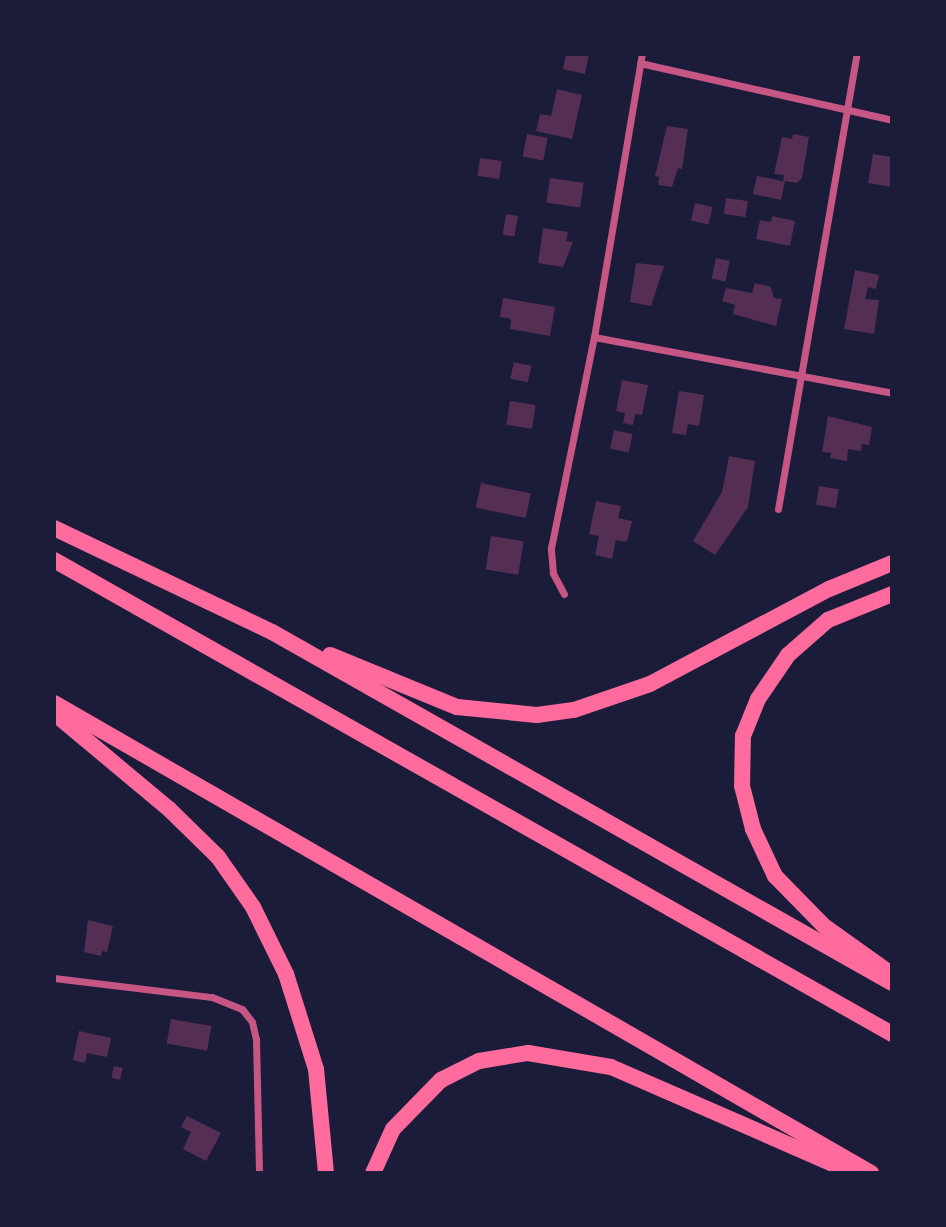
<!DOCTYPE html>
<html>
<head>
<meta charset="utf-8">
<style>
  body { margin:0 }
  #map { position:relative; width:946px; height:1227px; overflow:hidden; background:#1b1b3a; font-family:"DM Sans",sans-serif }
  div>[style] { position:absolute }
  [style*='--x'] { left:calc(var(--x)*1px); top:calc(var(--y)*1px); width:calc(var(--w)*1px); rotate:calc(var(--a)*1deg) }
  .building>* { inset:0; background:#542f53; transform-origin:0 0 }
  .minor>* { height:7px; margin:-3.5px; padding:0 3.5px; transform-origin:3.5px; border-radius:3.5px; background:#c65784 }
  .motorway>* { height:16px; margin:-8px; padding:0 8px; transform-origin:8px; border-radius:8px; background:#ff6b9d }
  span { translate:-50% -50%; white-space:nowrap; text-align:center; line-height:1.15; -webkit-text-stroke:7px #1b1b3a; paint-order:stroke }
  .frame { position:absolute; inset:0; border:56px solid #1b1b3a; pointer-events:none }
</style>
</head>
<body>
<div id="map">
  <div class="building">
    <i style="clip-path:polygon(566px 54px,589px 54px,585px 74px,563px 69px)"></i>
    <i style="clip-path:polygon(557px 89px,582px 95px,572px 139px,536px 131px,540px 114px,551px 116px)"></i>
    <i style="clip-path:polygon(667px 126px,688px 129px,682px 169px,678px 168px,672px 187px,658px 185px,659px 177px,655px 176px)"></i>
    <i style="left:527px;top:134px;width:21px;height:23px;rotate:11deg"></i>
    <i style="clip-path:polygon(793px 134px,809px 137px,802px 178px,797px 183px,785px 181px,781px 200px,753px 194px,757px 176px,783px 181px,784px 175px,774px 174px,782px 137px,792px 139px)"></i>
    <i style="clip-path:polygon(873px 154px,892px 157px,892px 187px,868px 183px)"></i>
    <i style="left:480px;top:158px;width:22px;height:18px;rotate:8deg"></i>
    <i style="left:550px;top:178px;width:34px;height:25px;rotate:8deg"></i>
    <i style="left:726px;top:198px;width:22px;height:16px;rotate:8deg"></i>
    <i style="left:695px;top:203px;width:18px;height:18px;rotate:13deg"></i>
    <i style="left:506px;top:214px;width:12px;height:21px;rotate:9deg"></i>
    <i style="clip-path:polygon(772px 216px,795px 221px,790px 246px,756px 239px,760px 220px,771px 222px)"></i>
    <i style="clip-path:polygon(543px 228px,568px 232px,566px 241px,573px 242px,563px 267px,538px 263px)"></i>
    <i style="left:716px;top:258px;width:14px;height:21px;rotate:12deg"></i>
    <i style="clip-path:polygon(636px 263px,664px 266px,651px 306px,630px 302px)"></i>
    <i style="clip-path:polygon(855px 270px,879px 275px,876px 289px,868px 287px,865px 299px,879px 300px,874px 334px,844px 329px)"></i>
    <i style="clip-path:polygon(755px 283px,771px 287px,774px 298px,782px 299px,776px 326px,733px 314px,735px 305px,722px 301px,726px 288px,752px 293px)"></i>
    <i style="clip-path:polygon(503px 298px,555px 307px,550px 336px,510px 329px,511px 319px,500px 317px)"></i>
    <i style="left:514px;top:362px;width:18px;height:17px;rotate:13deg"></i>
    <i style="clip-path:polygon(622px 380px,648px 385px,642px 415px,635px 414px,633px 425px,623px 423px,625px 413px,616px 411px)"></i>
    <i style="clip-path:polygon(679px 391px,704px 395px,699px 426px,688px 424px,686px 435px,672px 433px)"></i>
    <i style="left:510px;top:401px;width:26px;height:24px;rotate:9deg"></i>
    <i style="clip-path:polygon(828px 416px,872px 427px,869px 445px,862px 444px,861px 451px,848px 449px,847px 461px,830px 458px,831px 453px,822px 452px)"></i>
    <i style="left:614px;top:430px;width:19px;height:19px;rotate:12deg"></i>
    <i style="clip-path:polygon(729px 456px,755px 461px,748px 507px,715px 555px,693px 541px,722px 492px)"></i>
    <i style="left:481px;top:483px;width:51px;height:25px;rotate:12deg"></i>
    <i style="left:819px;top:486px;width:20px;height:19px;rotate:9deg"></i>
    <i style="clip-path:polygon(596px 501px,621px 506px,618px 518px,632px 521px,627px 542px,616px 540px,612px 559px,595px 555px,599px 536px,589px 534px)"></i>
    <i style="left:491px;top:536px;width:33px;height:34px;rotate:9deg"></i>
    <i style="clip-path:polygon(88px 920px,113px 926px,107px 952px,102px 951px,101px 956px,84px 952px)"></i>
    <i style="left:171px;top:1019px;width:41px;height:25px;rotate:10deg"></i>
    <i style="clip-path:polygon(79px 1031px,111px 1038px,107px 1057px,87px 1053px,85px 1063px,73px 1060px)"></i>
    <i style="left:114px;top:1066px;width:9px;height:12px;rotate:13deg"></i>
    <i style="clip-path:polygon(187px 1116px,221px 1133px,206px 1161px,183px 1149px,191px 1132px,181px 1127px)"></i>
  </div>
  <div class="minor">
    <i style="--x:640;--y:63;--w:258;--a:12.7"></i>
    <i style="--x:594;--y:337;--w:303;--a:10.6"></i>
    <i style="--x:778;--y:509;--w:462;--a:-80.2"></i>
    <i style="--x:564;--y:594;--w:24;--a:-118"></i>
    <i style="--x:553;--y:573;--w:25;--a:-95"></i>
    <i style="--x:551;--y:548;--w:215;--a:-78.5"></i>
    <i style="--x:594;--y:337;--w:287;--a:-80.4"></i>
    <i style="--x:54;--y:978;--w:159;--a:6.9"></i>
    <i style="--x:212;--y:997;--w:32;--a:22"></i>
    <i style="--x:242;--y:1009;--w:16;--a:52"></i>
    <i style="--x:252;--y:1022;--w:17;--a:77"></i>
    <i style="--x:256;--y:1039;--w:134;--a:88.7"></i>
  </div>
  <div class="motorway">
    <i style="--x:54;--y:528;--w:242;--a:25.5"></i>
    <i style="--x:272;--y:632;--w:712;--a:29.52"></i>
    <i style="--x:54;--y:560;--w:963;--a:29.49"></i>
    <i style="--x:330;--y:655;--w:137;--a:22.3"></i>
    <i style="--x:457;--y:707;--w:80;--a:5.7"></i>
    <i style="--x:537;--y:715;--w:37;--a:-8"></i>
    <i style="--x:574;--y:710;--w:80;--a:-18.9"></i>
    <i style="--x:650;--y:684;--w:203;--a:-28"></i>
    <i style="--x:829;--y:589;--w:68;--a:-22.4"></i>
    <i style="--x:54;--y:703;--w:943;--a:29.91"></i>
    <i style="--x:54;--y:713;--w:150;--a:39.9"></i>
    <i style="--x:169;--y:809;--w:69;--a:44.4"></i>
    <i style="--x:218;--y:857;--w:61;--a:55"></i>
    <i style="--x:253;--y:907;--w:75;--a:63.8"></i>
    <i style="--x:286;--y:974;--w:100;--a:72.5"></i>
    <i style="--x:316;--y:1069;--w:104;--a:84.5"></i>
    <i style="--x:887;--y:971;--w:77;--a:-144.5"></i>
    <i style="--x:824;--y:926;--w:70;--a:-134.4"></i>
    <i style="--x:775;--y:876;--w:52;--a:-115.1"></i>
    <i style="--x:753;--y:829;--w:44;--a:-104.3"></i>
    <i style="--x:742;--y:786;--w:50;--a:-88.9"></i>
    <i style="--x:743;--y:736;--w:40;--a:-68"></i>
    <i style="--x:758;--y:699;--w:53;--a:-55.7"></i>
    <i style="--x:788;--y:655;--w:53;--a:-41.2"></i>
    <i style="--x:828;--y:620;--w:69;--a:-22.1"></i>
    <i style="--x:373;--y:1173;--w:48;--a:-65.6"></i>
    <i style="--x:393;--y:1129;--w:69;--a:-45.6"></i>
    <i style="--x:441;--y:1080;--w:42;--a:-26.6"></i>
    <i style="--x:479;--y:1061;--w:50;--a:-9.3"></i>
    <i style="--x:528;--y:1053;--w:84;--a:9.6"></i>
    <i style="--x:611;--y:1067;--w:265;--a:23.6"></i>
  </div>
  <div class="frame"></div>
</div>
</body>
</html>
